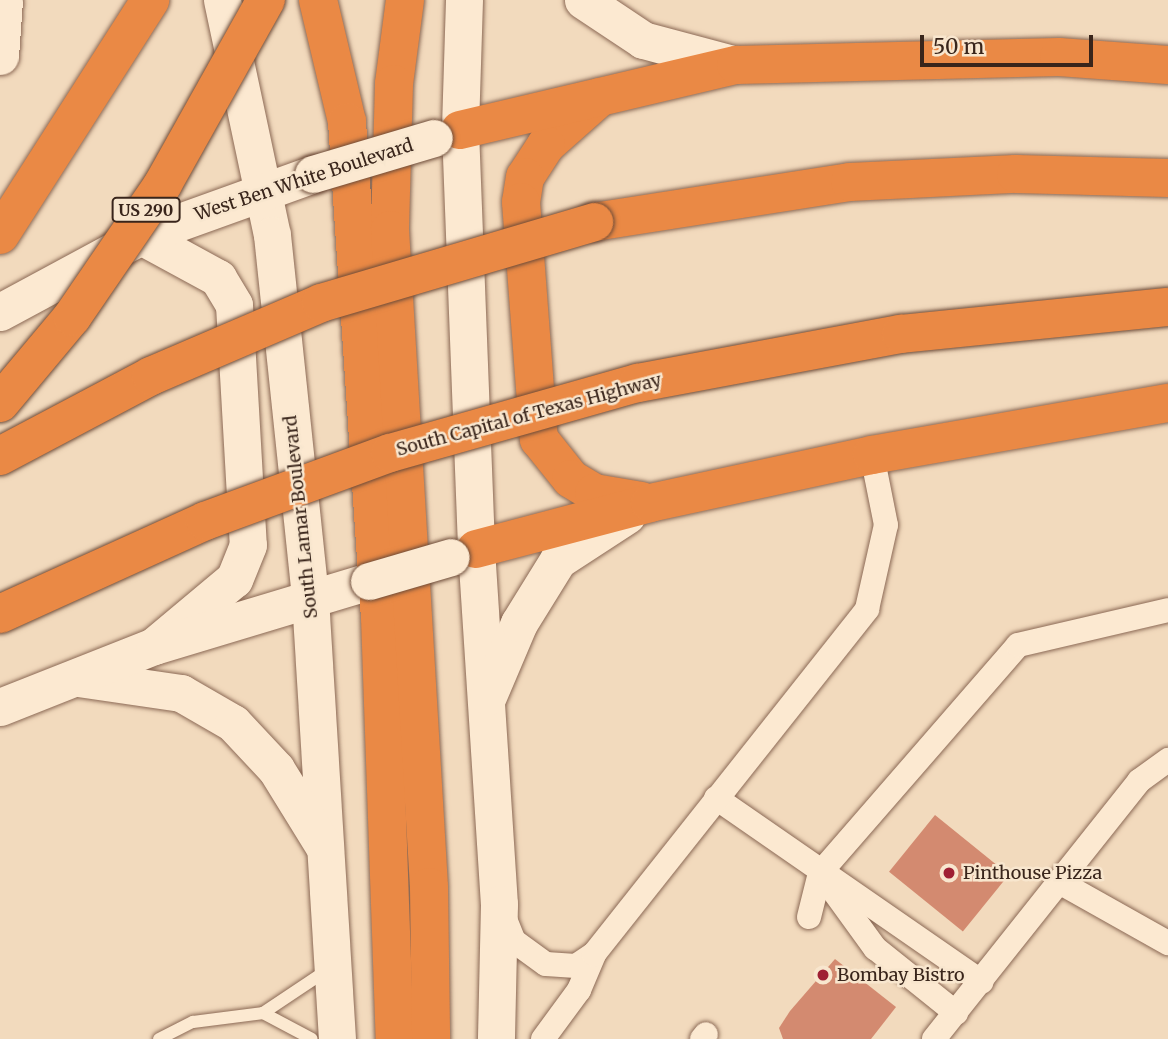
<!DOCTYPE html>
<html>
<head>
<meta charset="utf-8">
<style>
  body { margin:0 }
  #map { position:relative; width:1168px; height:1039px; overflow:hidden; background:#f2dabd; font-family:Merriweather,serif }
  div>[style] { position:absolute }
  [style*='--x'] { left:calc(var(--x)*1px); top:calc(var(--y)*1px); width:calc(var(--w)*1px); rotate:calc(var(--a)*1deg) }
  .building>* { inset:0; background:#d38a70; transform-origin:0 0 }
  .roads { filter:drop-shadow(0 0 2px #8b6955) drop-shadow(0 0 2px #8b6955) }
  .service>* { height:12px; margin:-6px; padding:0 6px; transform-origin:6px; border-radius:6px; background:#fce9d1 }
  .minor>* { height:24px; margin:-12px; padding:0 12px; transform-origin:12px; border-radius:12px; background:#fce9d1 }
  .secondary>* { height:37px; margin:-18.5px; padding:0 18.5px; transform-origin:18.5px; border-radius:18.5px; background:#fce9d1 }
  .motorway>* { height:38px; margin:-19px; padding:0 19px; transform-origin:19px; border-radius:19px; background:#ea8945 }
  .bridges { filter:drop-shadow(0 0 2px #6d4b38) drop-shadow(0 0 2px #6d4b38) }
  .secondary-bridge>* { height:37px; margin:-18.5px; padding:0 18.5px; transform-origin:18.5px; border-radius:18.5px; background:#fce9d1 }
  .motorway-bridge>* { height:38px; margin:-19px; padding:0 19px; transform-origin:19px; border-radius:19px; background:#ea8945 }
  .dots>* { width:19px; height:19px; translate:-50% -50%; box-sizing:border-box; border:4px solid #f8e6ce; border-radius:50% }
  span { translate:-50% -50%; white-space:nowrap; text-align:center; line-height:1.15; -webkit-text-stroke:5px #f8e6ce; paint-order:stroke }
  .shield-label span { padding:2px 5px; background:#f8e6ce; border:2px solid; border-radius:5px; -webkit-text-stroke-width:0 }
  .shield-label { font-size:16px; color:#39251b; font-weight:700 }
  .street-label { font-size:18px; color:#39251b }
  .poi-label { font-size:18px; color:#39251b }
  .left { translate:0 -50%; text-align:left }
  .scale { position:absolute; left:920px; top:35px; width:173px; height:32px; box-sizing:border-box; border:4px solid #39251b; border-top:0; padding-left:9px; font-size:21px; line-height:24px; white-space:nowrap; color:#39251b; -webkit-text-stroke:5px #f8e6ce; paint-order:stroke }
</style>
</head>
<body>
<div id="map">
  <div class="building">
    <i style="left:935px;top:815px;width:95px;height:73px;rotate:39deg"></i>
    <i style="clip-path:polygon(835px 959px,896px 1007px,871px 1039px,783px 1039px,779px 1028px,790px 1011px)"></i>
  </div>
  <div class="roads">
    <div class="service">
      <i style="--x:263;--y:1013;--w:55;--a:28"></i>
      <i style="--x:159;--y:1039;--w:38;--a:-27"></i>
      <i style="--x:193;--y:1022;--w:71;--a:-7.3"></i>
      <i style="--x:263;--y:1013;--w:76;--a:-33.7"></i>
    </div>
    <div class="minor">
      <i style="--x:716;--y:798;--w:323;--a:34.7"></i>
      <i style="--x:827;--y:882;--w:82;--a:54"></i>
      <i style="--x:875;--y:948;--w:104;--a:38.7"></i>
      <i style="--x:1061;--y:883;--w:123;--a:29.3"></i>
      <i style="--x:503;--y:914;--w:29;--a:68"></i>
      <i style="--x:514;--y:941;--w:39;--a:36"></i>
      <i style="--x:546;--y:964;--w:30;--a:4"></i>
      <i style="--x:576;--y:966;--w:22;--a:-34"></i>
      <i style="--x:809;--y:917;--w:45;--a:-76"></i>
      <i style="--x:820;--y:873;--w:302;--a:-49"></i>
      <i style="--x:1018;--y:645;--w:154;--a:-13.1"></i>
      <i style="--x:543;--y:1039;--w:61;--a:-53.7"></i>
      <i style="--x:579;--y:990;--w:39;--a:-67"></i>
      <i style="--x:594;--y:954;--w:440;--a:-51.6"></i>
      <i style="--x:867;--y:609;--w:86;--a:-77.3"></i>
      <i style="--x:886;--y:525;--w:71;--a:-101.3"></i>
      <i style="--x:702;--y:1039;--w:6;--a:-51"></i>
      <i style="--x:934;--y:1039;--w:330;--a:-51.5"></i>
      <i style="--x:1139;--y:781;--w:36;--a:-36"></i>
    </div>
    <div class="secondary">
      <i style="--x:222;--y:0;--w:240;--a:78"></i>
      <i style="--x:272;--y:235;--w:365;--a:84"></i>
      <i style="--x:310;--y:598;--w:442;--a:86.5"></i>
      <i style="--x:464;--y:0;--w:130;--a:91.8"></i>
      <i style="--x:460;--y:130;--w:419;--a:87.8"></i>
      <i style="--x:476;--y:549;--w:356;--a:86.3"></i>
      <i style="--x:499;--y:904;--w:135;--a:91.3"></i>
      <i style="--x:583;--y:0;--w:72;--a:33.7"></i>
      <i style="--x:643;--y:40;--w:96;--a:15"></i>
      <i style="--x:0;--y:56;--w:56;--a:-85.9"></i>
      <i style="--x:141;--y:236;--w:88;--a:28.6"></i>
      <i style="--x:218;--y:278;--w:31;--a:59"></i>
      <i style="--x:234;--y:305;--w:240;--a:86.7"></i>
      <i style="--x:248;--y:545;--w:37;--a:112"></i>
      <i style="--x:234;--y:579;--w:104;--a:140.1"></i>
      <i style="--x:0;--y:312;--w:160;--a:-28.3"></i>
      <i style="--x:141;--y:236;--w:183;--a:-19.8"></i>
      <i style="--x:78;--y:678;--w:104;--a:8.3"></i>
      <i style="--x:181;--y:693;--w:60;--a:30"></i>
      <i style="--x:233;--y:723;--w:63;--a:46.9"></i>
      <i style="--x:276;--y:769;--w:89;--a:58.3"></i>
      <i style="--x:488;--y:696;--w:79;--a:-67"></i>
      <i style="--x:519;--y:623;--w:74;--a:-58.2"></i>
      <i style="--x:558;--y:560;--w:82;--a:-33.1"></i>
      <i style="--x:0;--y:707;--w:166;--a:-21.6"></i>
      <i style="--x:154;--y:646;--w:225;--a:-16.8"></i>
    </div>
    <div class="motorway">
      <i style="--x:318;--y:0;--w:125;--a:76.6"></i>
      <i style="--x:347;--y:122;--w:496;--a:86.2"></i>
      <i style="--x:380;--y:617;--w:422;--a:88"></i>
      <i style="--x:405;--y:0;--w:85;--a:97.5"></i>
      <i style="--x:394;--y:84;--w:146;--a:91.6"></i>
      <i style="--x:390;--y:230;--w:658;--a:86.6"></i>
      <i style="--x:429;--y:887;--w:152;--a:89.2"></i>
      <i style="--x:600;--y:97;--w:72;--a:138.4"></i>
      <i style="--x:546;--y:145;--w:38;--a:123"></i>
      <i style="--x:525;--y:177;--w:25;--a:99"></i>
      <i style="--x:521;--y:202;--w:238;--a:85.7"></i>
      <i style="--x:539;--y:439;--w:51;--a:51.3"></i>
      <i style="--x:571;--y:479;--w:27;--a:31"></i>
      <i style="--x:594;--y:493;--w:48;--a:9.7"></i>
      <i style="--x:460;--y:130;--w:284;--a:-13.3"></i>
      <i style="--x:736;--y:65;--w:323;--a:-1.4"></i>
      <i style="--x:1059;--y:57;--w:109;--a:4.2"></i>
      <i style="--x:594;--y:222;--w:259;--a:-8.9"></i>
      <i style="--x:850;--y:182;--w:166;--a:-2.8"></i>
      <i style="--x:1016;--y:174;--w:152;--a:1.5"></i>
      <i style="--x:0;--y:235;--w:279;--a:-57.4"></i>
      <i style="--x:476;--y:549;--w:180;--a:-14.8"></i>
      <i style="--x:650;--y:503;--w:227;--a:-12.2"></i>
      <i style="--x:872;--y:455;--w:301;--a:-10"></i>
    </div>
  </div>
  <div class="bridges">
    <div class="secondary-bridge">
      <i style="--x:313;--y:174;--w:126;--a:-16.6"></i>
      <i style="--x:369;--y:581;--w:85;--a:-16.3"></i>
    </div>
    <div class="motorway-bridge">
      <i style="--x:0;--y:403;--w:112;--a:-50.1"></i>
      <i style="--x:72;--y:317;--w:161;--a:-55.6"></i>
      <i style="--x:163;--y:184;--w:211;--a:-60.8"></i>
      <i style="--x:0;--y:456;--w:171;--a:-27.9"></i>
      <i style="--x:151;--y:376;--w:185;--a:-23.2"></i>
      <i style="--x:321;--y:303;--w:285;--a:-16.5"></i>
      <i style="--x:0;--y:614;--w:225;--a:-24.4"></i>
      <i style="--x:205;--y:521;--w:197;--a:-20.2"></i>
      <i style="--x:390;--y:453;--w:258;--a:-15.8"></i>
      <i style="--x:638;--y:383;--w:268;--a:-10.6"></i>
      <i style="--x:901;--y:334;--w:268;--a:-5.8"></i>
    </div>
  </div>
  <div class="dots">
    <i style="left:949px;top:873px;background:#9f2034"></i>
    <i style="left:823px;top:975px;background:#9f2034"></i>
  </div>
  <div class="shield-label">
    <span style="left:146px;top:210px">US 290</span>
  </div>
  <div class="street-label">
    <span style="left:304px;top:180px;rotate:-18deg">West Ben White Boulevard</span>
    <span style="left:529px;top:415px;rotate:-15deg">South Capital of Texas Highway</span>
    <span style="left:301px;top:517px;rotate:-96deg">South Lamar Boulevard</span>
  </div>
  <div class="poi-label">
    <span class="left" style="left:963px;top:873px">Pinthouse Pizza</span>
    <span class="left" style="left:837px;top:975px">Bombay Bistro</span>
  </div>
  <div class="scale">50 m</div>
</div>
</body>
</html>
